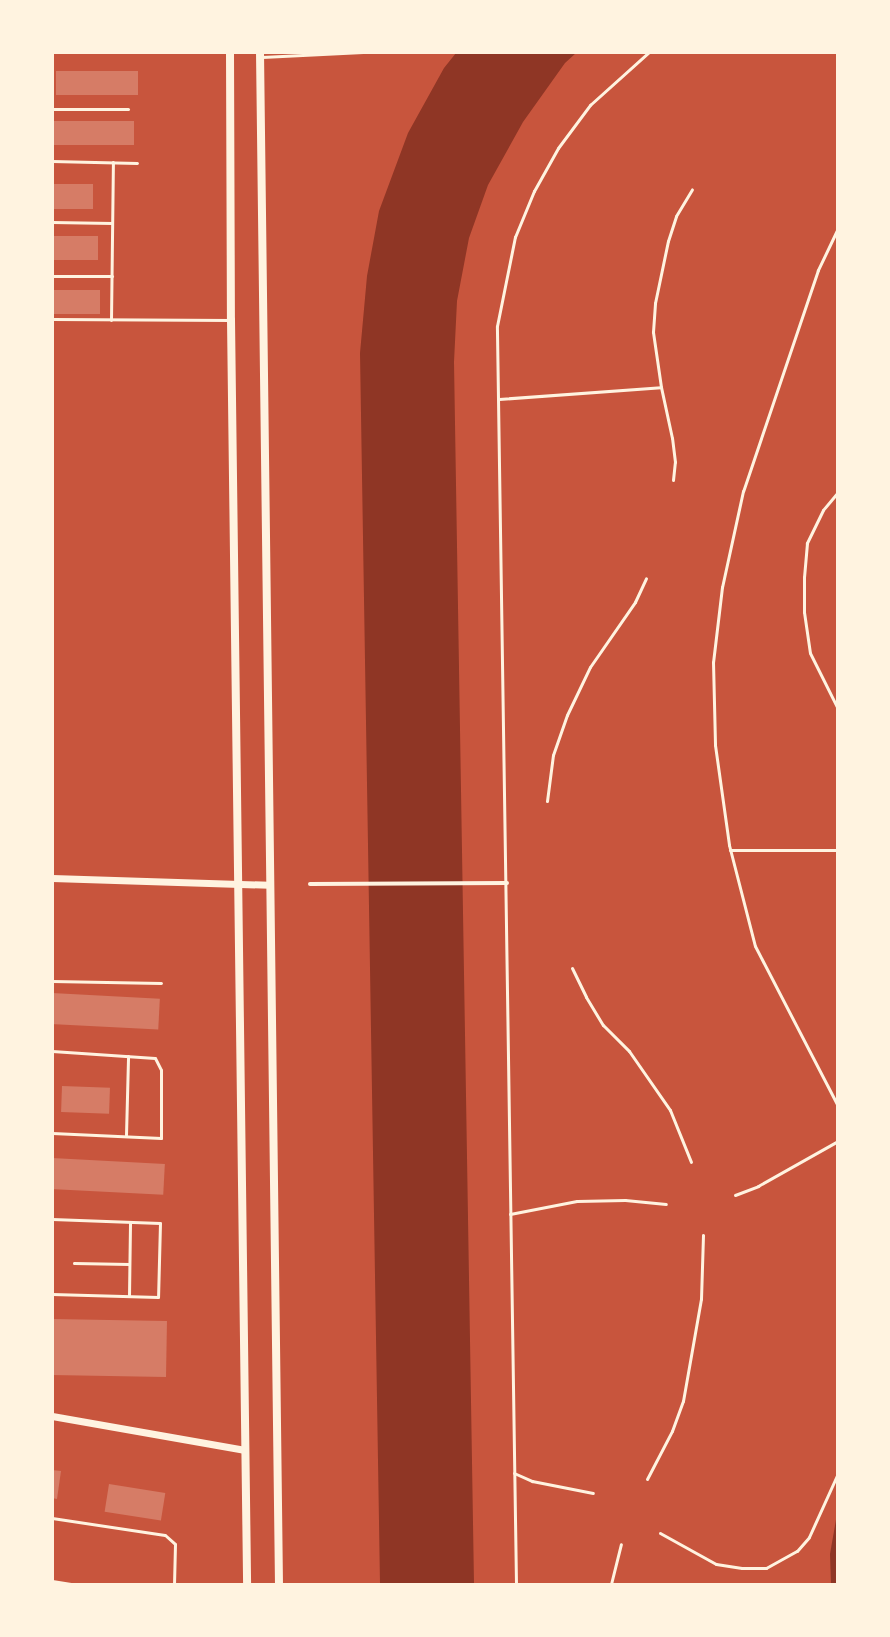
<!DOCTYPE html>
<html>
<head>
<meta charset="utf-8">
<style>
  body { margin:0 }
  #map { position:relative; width:890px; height:1637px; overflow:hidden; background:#c8553d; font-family:"PT Sans",sans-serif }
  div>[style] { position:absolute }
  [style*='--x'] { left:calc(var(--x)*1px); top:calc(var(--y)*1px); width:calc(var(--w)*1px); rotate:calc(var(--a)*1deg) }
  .water>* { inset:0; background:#8f3625 }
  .building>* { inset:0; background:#d67c66; transform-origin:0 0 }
  .service>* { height:3px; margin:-1.5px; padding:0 1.5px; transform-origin:1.5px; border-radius:1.5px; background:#fff3e0 }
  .pedestrian>* { height:4px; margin:-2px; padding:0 2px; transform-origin:2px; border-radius:2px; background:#fff3e0 }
  .tertiary>* { height:7px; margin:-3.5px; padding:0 3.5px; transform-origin:3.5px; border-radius:3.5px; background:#fff3e0 }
  .primary>* { height:8px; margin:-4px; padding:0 4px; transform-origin:4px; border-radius:4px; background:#fff3e0 }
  span { translate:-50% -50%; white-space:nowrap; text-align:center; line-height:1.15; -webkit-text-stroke:5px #fff3e0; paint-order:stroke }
  .frame { position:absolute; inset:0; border:54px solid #fff3e0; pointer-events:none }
</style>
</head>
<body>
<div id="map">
  <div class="water">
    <i style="clip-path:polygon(456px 53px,576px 53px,565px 63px,523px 122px,488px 185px,469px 238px,457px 301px,454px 362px,474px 1584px,380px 1584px,360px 353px,367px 276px,379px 211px,408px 133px,444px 68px)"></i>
    <i style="clip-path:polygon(837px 1514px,837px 1584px,831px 1584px,830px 1554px)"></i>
  </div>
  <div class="building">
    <i style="left:56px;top:71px;width:82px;height:24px"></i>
    <i style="left:134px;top:121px;width:24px;height:82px;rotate:90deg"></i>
    <i style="left:93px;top:184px;width:25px;height:41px;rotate:90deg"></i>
    <i style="left:52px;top:236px;width:46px;height:24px"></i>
    <i style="left:52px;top:290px;width:48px;height:24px"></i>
    <i style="left:52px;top:993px;width:108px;height:31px;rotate:3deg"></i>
    <i style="left:62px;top:1086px;width:48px;height:26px;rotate:2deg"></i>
    <i style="left:52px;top:1158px;width:113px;height:31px;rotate:3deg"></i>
    <i style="left:52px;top:1319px;width:115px;height:56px;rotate:1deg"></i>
    <i style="clip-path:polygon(52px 1470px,61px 1471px,57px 1499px,52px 1498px)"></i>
    <i style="left:109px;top:1484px;width:57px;height:28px;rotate:9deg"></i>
  </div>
  <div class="service">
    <i style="--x:262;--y:57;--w:101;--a:-2.8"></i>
    <i style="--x:52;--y:109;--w:76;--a:0"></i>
    <i style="--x:52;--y:161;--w:85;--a:1.3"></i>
    <i style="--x:52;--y:222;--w:60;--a:1"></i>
    <i style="--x:838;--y:228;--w:47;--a:115.5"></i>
    <i style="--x:818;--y:270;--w:233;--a:108.7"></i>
    <i style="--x:743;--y:491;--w:98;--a:102.3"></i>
    <i style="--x:722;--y:587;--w:76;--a:96.8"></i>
    <i style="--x:713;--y:662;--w:83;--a:88.6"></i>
    <i style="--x:715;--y:745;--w:101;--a:82"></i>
    <i style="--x:729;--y:845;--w:104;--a:75.6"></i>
    <i style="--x:755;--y:946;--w:180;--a:62.6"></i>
    <i style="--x:52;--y:276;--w:60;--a:0"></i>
    <i style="--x:52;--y:319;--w:179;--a:0.3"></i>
    <i style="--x:111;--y:320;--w:158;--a:-89.3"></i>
    <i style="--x:499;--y:399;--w:162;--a:-4.2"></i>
    <i style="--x:673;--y:480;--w:18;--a:-84"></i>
    <i style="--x:675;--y:462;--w:24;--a:-97"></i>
    <i style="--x:672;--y:438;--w:52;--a:-102.2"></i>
    <i style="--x:661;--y:387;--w:56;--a:-98.3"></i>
    <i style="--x:653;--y:332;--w:29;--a:-86"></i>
    <i style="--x:655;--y:303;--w:63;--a:-78.2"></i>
    <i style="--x:668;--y:241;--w:26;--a:-72"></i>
    <i style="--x:676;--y:216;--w:31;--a:-59"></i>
    <i style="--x:838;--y:492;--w:23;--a:130"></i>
    <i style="--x:823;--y:510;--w:37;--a:116"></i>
    <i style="--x:807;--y:543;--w:34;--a:95"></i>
    <i style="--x:804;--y:577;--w:35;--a:90"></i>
    <i style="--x:804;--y:612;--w:41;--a:81.7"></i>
    <i style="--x:810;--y:653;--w:63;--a:63.4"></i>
    <i style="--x:547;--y:801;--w:46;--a:-82.6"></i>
    <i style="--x:553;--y:755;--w:42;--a:-70.7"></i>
    <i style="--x:567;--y:715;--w:53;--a:-64.4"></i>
    <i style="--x:590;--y:667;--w:79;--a:-55.3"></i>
    <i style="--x:635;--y:602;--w:26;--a:-65"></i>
    <i style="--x:730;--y:850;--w:108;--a:0"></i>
    <i style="--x:572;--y:968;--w:32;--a:64"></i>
    <i style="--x:586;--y:997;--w:33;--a:59"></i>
    <i style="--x:603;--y:1025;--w:37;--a:45"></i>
    <i style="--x:629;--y:1051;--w:72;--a:55.2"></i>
    <i style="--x:670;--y:1110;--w:56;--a:68"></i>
    <i style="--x:52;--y:981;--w:109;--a:1.1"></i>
    <i style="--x:52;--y:1051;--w:103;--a:3.9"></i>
    <i style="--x:155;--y:1058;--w:13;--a:63"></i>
    <i style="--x:161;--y:1070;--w:68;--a:90"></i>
    <i style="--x:161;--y:1138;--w:109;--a:-177.4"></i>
    <i style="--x:126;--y:1135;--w:79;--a:-88.5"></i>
    <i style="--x:735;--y:1195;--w:25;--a:-21"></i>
    <i style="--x:758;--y:1186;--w:92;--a:-29.4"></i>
    <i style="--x:510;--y:1214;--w:68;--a:-11"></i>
    <i style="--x:577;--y:1201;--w:48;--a:-1.2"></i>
    <i style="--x:625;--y:1200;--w:41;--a:5.6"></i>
    <i style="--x:52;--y:1219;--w:108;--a:2.1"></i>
    <i style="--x:160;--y:1223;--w:74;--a:91.5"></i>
    <i style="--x:158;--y:1297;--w:106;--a:-178.4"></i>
    <i style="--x:74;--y:1263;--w:55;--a:1"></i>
    <i style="--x:129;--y:1296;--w:74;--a:-89.2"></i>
    <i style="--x:514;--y:1473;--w:20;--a:24"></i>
    <i style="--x:532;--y:1481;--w:62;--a:11.1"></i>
    <i style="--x:647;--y:1479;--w:54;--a:-62.5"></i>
    <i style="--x:672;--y:1431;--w:32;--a:-70"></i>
    <i style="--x:683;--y:1401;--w:104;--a:-80"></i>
    <i style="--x:701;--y:1299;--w:64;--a:-88.2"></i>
    <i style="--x:52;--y:1518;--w:114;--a:8.6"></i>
    <i style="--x:165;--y:1535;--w:13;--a:42"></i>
    <i style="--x:175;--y:1544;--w:40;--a:91.4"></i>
    <i style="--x:660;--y:1533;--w:64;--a:29"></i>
    <i style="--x:716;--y:1564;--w:26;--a:9"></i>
    <i style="--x:742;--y:1568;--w:24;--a:0"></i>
    <i style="--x:766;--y:1568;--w:35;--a:-29"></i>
    <i style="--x:797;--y:1551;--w:18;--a:-49"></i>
    <i style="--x:809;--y:1537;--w:70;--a:-65.6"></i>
    <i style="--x:52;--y:1581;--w:19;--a:9"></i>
    <i style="--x:516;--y:1584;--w:1258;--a:-90.87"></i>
    <i style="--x:497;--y:326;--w:91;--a:-78.6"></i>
    <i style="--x:515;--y:237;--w:50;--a:-67.6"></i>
    <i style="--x:534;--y:191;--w:49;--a:-60.8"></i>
    <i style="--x:558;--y:148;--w:54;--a:-53.3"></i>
    <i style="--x:590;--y:105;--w:79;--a:-41.9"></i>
    <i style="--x:611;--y:1584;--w:41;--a:-76"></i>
  </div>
  <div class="pedestrian">
    <i style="--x:310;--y:884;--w:197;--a:-0.3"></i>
  </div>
  <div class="tertiary">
    <i style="--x:52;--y:878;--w:217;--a:1.8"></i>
    <i style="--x:52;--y:1416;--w:196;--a:10"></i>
  </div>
  <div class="primary">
    <i style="--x:230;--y:52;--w:268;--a:89.8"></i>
    <i style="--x:231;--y:320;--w:1264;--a:89.27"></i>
    <i style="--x:260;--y:52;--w:1532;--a:89.29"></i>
  </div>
  <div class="frame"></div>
</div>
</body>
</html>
